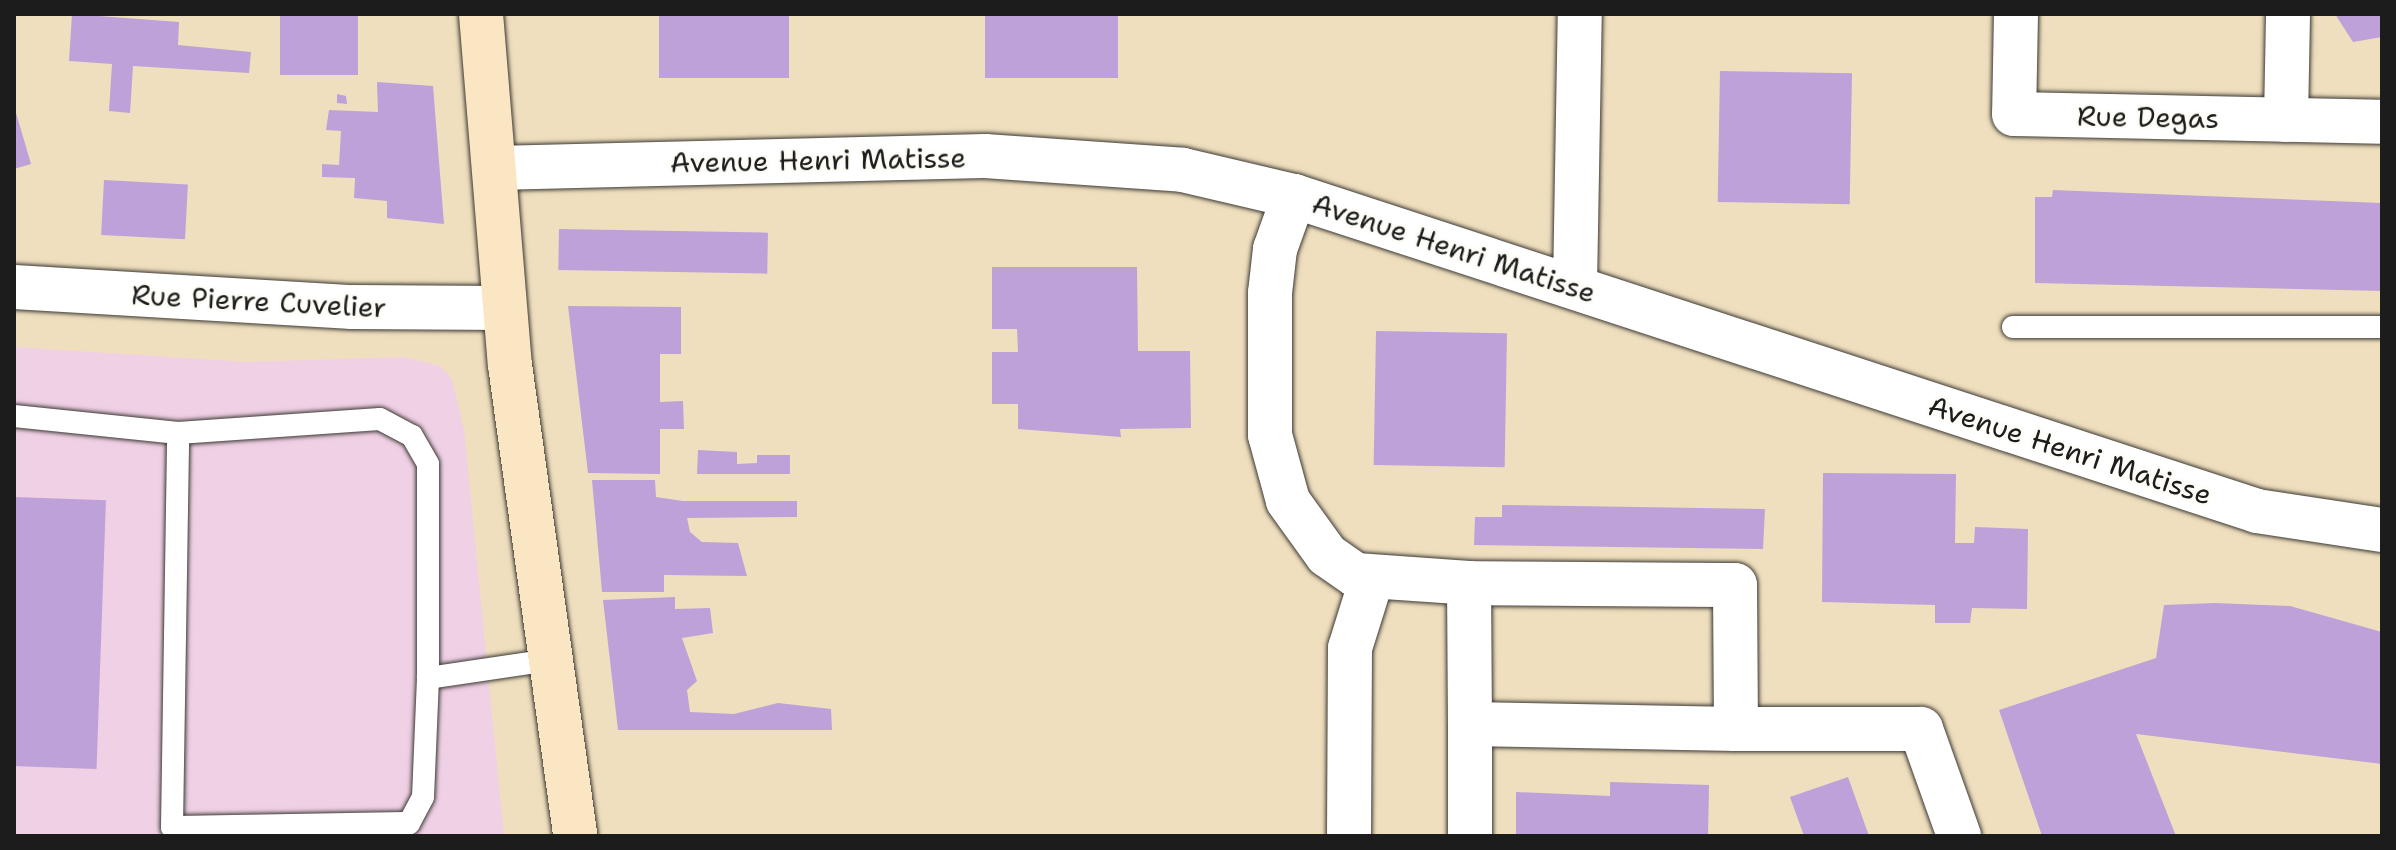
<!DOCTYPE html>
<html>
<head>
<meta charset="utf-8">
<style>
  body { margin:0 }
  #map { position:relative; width:2396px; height:850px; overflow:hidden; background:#efdfbe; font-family:"Shantell Sans",sans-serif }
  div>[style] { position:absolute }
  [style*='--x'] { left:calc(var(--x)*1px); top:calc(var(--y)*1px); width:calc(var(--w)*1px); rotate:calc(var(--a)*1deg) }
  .built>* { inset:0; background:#f0d0e5 }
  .building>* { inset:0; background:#bea1d8; transform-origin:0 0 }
  .roads { filter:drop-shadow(0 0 2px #3c3934) drop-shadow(0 0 2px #3c3934) }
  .lane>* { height:22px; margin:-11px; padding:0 11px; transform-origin:11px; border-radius:11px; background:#fff }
  .street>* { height:44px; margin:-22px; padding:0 22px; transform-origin:22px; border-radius:22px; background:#fff }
  .secondary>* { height:44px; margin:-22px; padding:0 22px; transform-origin:22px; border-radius:22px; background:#fbe6c4 }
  span { translate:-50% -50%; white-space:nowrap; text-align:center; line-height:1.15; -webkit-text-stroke:6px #fdfcf7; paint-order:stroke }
  .street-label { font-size:28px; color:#1c1c1c }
  .frame { position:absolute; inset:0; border:16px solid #1c1c1c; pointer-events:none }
</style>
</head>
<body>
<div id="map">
  <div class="built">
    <i style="clip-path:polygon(14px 347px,247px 362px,404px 357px,440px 366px,452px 379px,464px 430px,504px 836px,14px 836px)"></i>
  </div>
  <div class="building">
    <i style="clip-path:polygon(72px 14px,179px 22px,178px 45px,251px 52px,249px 73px,133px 66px,130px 113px,109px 111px,112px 64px,69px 61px)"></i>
    <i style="left:280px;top:14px;width:78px;height:61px"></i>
    <i style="left:659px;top:14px;width:130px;height:64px"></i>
    <i style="left:985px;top:14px;width:133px;height:64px"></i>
    <i style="clip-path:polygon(2335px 14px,2382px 14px,2382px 37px,2353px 42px)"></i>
    <i style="left:1720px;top:71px;width:132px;height:131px;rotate:1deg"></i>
    <i style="clip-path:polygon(377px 82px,433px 86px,444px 224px,387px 218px,387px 201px,354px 198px,355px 178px,322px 177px,322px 164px,339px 165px,341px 131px,326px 130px,329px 110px,378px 112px)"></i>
    <i style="clip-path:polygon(337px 94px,346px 96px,347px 104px,337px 103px)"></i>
    <i style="clip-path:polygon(14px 106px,31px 164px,14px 169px)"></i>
    <i style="left:104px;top:180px;width:84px;height:55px;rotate:3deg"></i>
    <i style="clip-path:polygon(2053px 190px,2382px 203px,2382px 291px,2035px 283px,2035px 197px,2052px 197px)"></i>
    <i style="left:559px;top:229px;width:209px;height:41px;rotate:1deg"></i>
    <i style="clip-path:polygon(992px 267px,1137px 267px,1138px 351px,1190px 351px,1191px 428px,1120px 429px,1121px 437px,1018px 429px,1018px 404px,992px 404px,992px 352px,1018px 352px,1017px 329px,992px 329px)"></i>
    <i style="clip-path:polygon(568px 306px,681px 307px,681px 354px,660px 354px,660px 402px,683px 401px,684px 429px,660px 429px,660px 474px,588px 473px)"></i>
    <i style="left:1376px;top:331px;width:131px;height:134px;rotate:1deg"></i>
    <i style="clip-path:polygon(698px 450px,737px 452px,737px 464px,757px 463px,757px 455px,790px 455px,790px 474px,697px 474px)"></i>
    <i style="clip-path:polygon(1823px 473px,1956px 474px,1955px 543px,1974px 543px,1975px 527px,2028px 529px,2027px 609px,1972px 608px,1970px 623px,1935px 623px,1935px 605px,1822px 602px)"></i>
    <i style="clip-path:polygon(592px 480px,655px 480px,656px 497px,683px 501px,797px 501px,797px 517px,687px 518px,690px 532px,702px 542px,738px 543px,747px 576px,664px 575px,664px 592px,602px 592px)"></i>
    <i style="left:14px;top:497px;width:92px;height:269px;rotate:2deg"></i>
    <i style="clip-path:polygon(1502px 505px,1765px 509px,1763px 549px,1474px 545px,1475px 517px,1502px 517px)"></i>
    <i style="clip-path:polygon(675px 597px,675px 609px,710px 608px,713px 633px,682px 638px,697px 681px,687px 690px,690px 712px,734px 714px,778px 703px,831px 709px,832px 730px,618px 730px,603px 600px)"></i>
    <i style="clip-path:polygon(2215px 603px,2290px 606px,2382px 632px,2382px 764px,2136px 734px,2176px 836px,2042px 836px,1999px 710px,2156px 658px,2164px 605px)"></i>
    <i style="clip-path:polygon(1848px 777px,1869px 836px,1804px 836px,1790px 797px)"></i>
    <i style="clip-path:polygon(1610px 782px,1709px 785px,1708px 836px,1516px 836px,1516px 792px,1610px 796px)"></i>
  </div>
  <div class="roads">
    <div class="lane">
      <i style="--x:2013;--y:327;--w:369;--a:0"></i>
      <i style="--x:14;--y:416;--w:165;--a:5.9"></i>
      <i style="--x:178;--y:433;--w:202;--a:-4"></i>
      <i style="--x:380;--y:419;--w:36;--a:28"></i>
      <i style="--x:412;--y:436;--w:32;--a:60"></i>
      <i style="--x:428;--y:464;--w:214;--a:90"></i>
      <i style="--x:428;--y:678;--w:119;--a:92.4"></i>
      <i style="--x:423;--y:797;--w:30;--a:118"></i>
      <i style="--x:409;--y:823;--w:237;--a:179"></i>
      <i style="--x:172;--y:827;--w:394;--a:-89.1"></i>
      <i style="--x:428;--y:678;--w:123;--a:-8.4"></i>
    </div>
    <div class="street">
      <i style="--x:2016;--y:14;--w:100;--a:91.1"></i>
      <i style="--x:2014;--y:114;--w:368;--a:1.2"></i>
      <i style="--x:2286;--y:120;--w:106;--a:-88.9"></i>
      <i style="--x:495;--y:168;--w:490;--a:-1.4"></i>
      <i style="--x:985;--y:156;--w:198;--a:4"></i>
      <i style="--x:1183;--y:170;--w:114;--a:13.2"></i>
      <i style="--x:1294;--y:196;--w:1013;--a:18.11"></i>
      <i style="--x:2257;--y:511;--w:126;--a:8.6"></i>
      <i style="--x:1294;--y:196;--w:56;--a:109.7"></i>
      <i style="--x:1275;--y:249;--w:44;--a:96.5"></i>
      <i style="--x:1270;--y:293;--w:142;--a:90"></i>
      <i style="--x:1270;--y:435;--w:68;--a:74.7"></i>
      <i style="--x:1288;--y:501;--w:67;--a:54.2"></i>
      <i style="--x:1327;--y:555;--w:35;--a:35"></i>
      <i style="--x:1356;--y:575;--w:113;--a:4"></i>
      <i style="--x:14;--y:287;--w:339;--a:3.4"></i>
      <i style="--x:352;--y:307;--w:152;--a:0.4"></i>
      <i style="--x:1575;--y:287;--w:273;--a:-89"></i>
      <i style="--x:1736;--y:729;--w:144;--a:-90.4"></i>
      <i style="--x:1735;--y:585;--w:266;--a:-179.6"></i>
      <i style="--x:1469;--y:583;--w:141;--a:89.6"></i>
      <i style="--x:1470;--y:724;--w:266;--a:1.1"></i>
      <i style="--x:1736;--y:729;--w:185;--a:0"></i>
      <i style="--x:1921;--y:729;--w:114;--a:70.4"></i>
      <i style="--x:1349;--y:836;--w:188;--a:-89.7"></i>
      <i style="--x:1350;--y:648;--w:70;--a:-72.6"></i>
      <i style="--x:1470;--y:836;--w:112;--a:-90"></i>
    </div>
    <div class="secondary">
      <i style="--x:481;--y:14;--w:352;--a:85.3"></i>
      <i style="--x:510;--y:365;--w:475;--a:82.1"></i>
    </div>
  </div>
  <div class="street-label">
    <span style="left:2148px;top:117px;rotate:1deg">Rue Degas</span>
    <span style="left:818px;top:160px;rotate:-1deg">Avenue Henri Matisse</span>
    <span style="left:1454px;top:248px;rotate:18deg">Avenue Henri Matisse</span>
    <span style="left:259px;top:301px;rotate:3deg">Rue Pierre Cuvelier</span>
    <span style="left:2070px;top:450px;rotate:18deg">Avenue Henri Matisse</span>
  </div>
  <div class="frame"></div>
</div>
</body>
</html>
